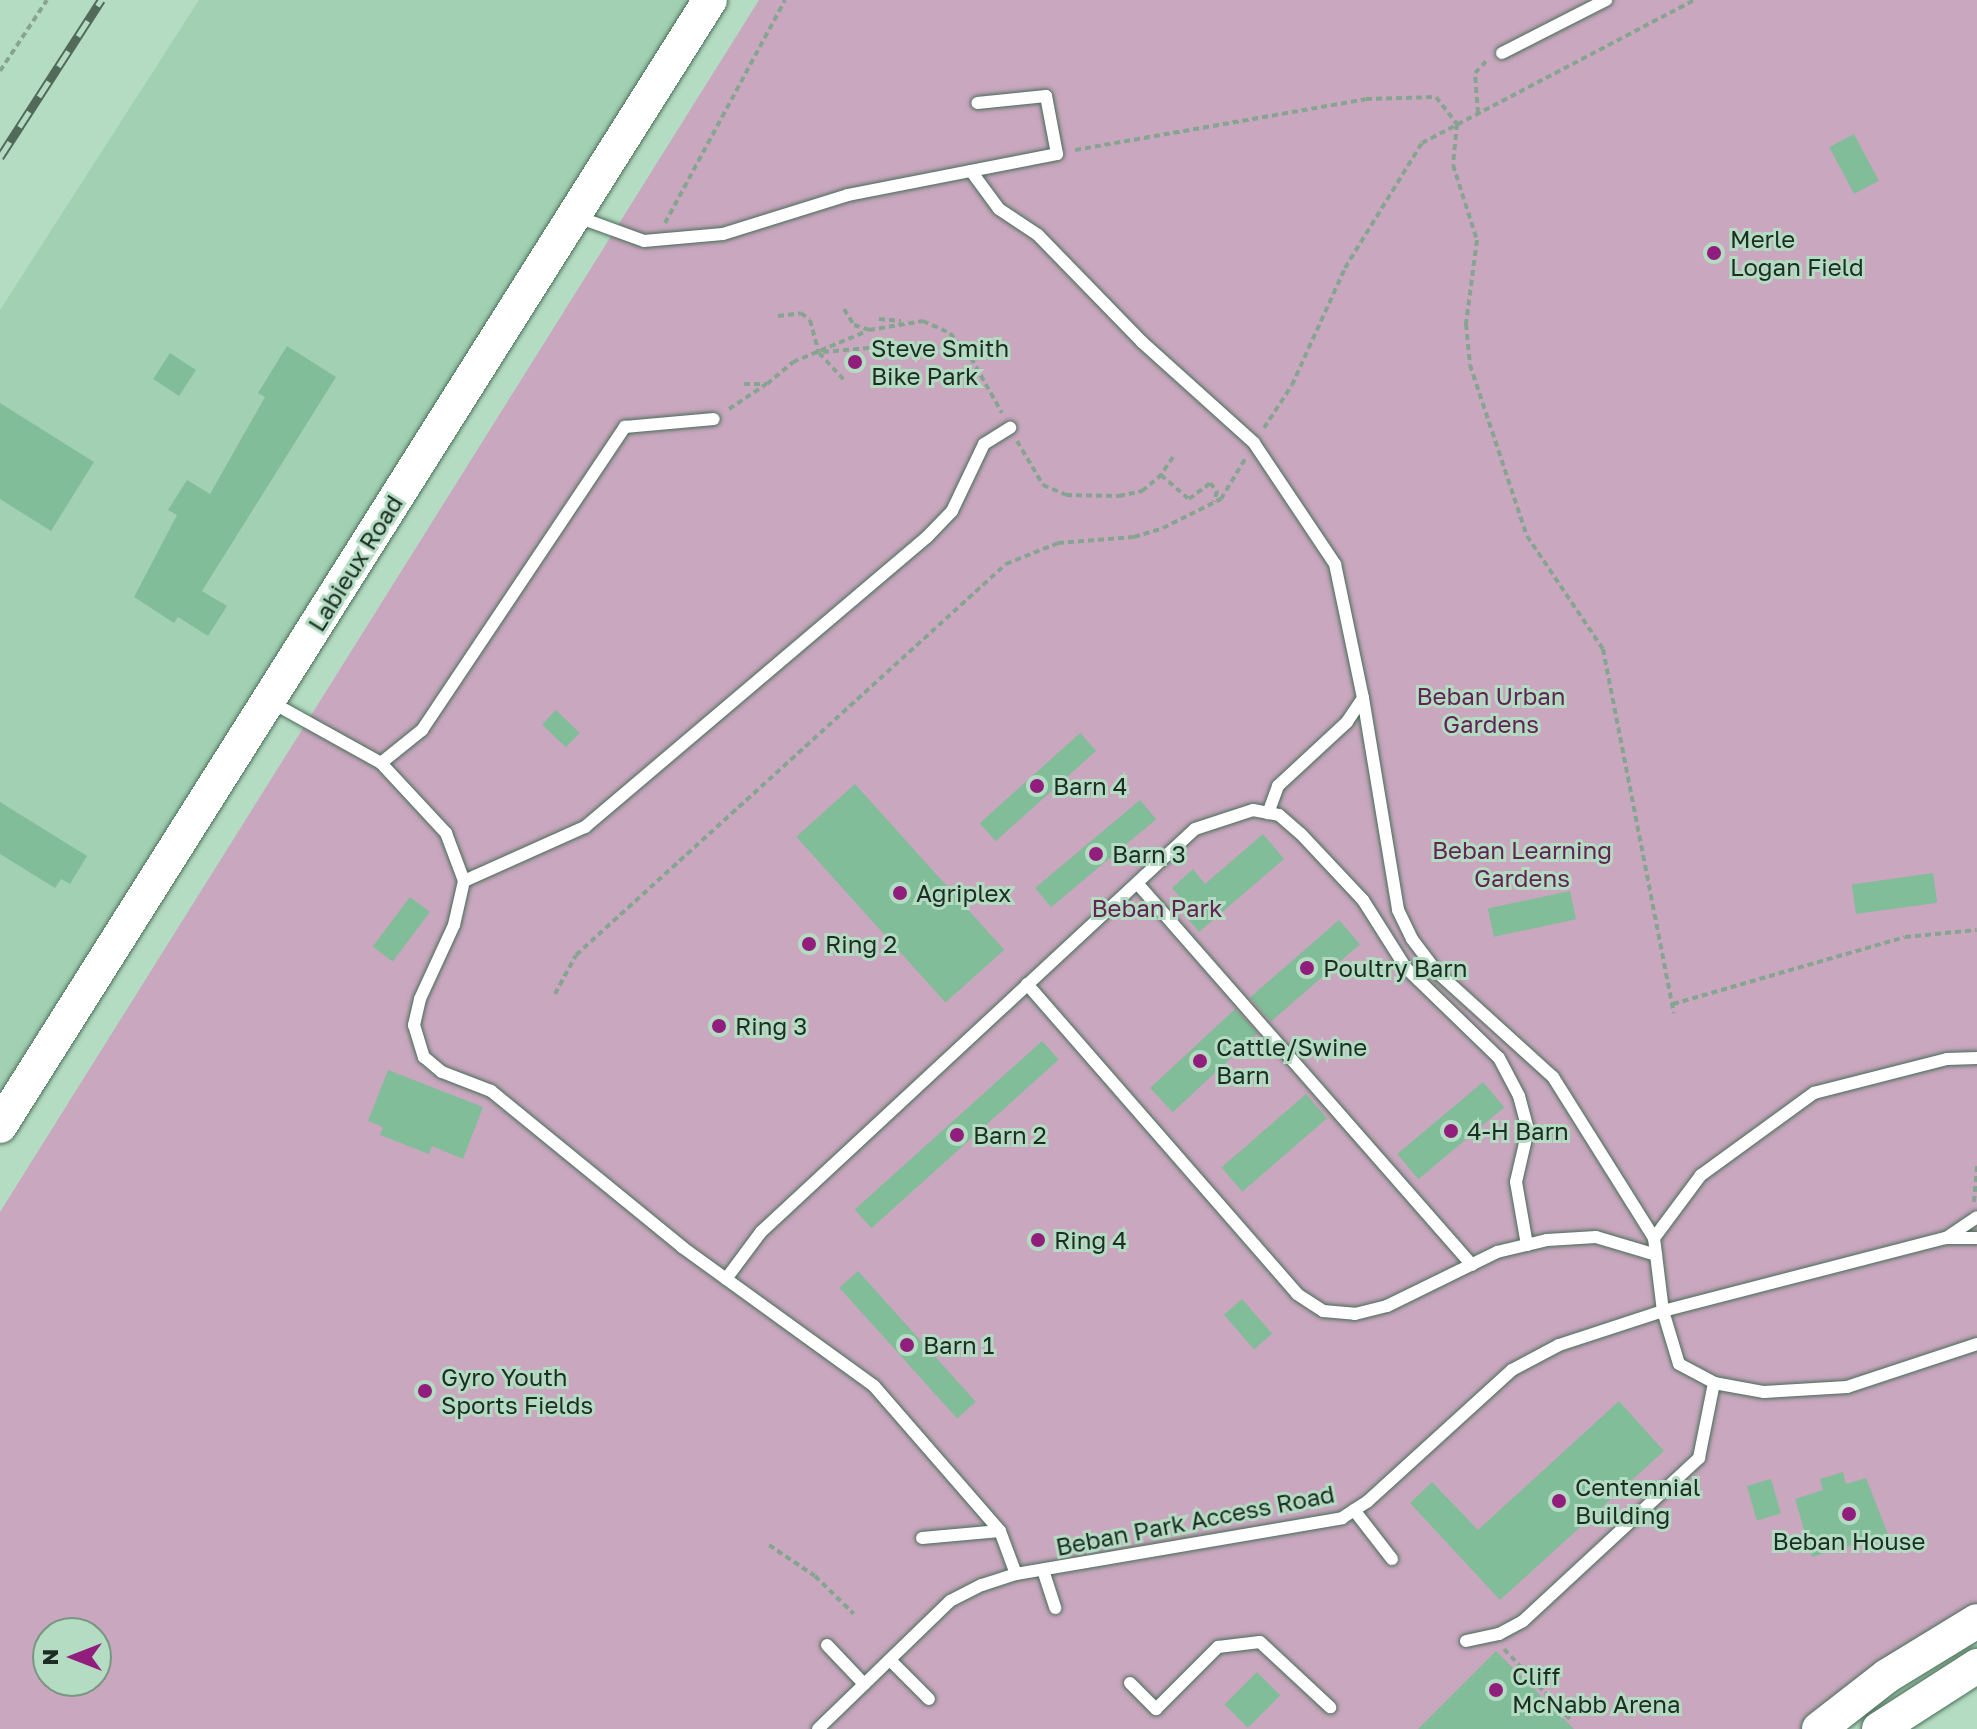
<!DOCTYPE html>
<html>
<head>
<meta charset="utf-8">
<style>
  body { margin:0 }
  #map { position:relative; width:1977px; height:1729px; overflow:hidden; background:#b4dcc2; font-family:"Golos Text",sans-serif }
  div>[style] { position:absolute }
  [style*='--x'] { left:calc(var(--x)*1px); top:calc(var(--y)*1px); width:calc(var(--w)*1px); rotate:calc(var(--a)*1deg) }
  .built>* { inset:0; background:#a2d0b3 }
  .green>* { inset:0; background:#c9a7bf }
  .building>* { inset:0; background:#82bd99; transform-origin:0 0 }
  .path>* { height:4px; margin-top:-2px; transform-origin:0; background:repeating-linear-gradient(90deg,#85a590 0 6px,transparent 0 10px) }
  .roads { filter:drop-shadow(0 0 2px #496d57) drop-shadow(0 0 2px #496d57) }
  .lane>* { height:12px; margin:-6px; padding:0 6px; transform-origin:6px; border-radius:6px; background:#fff }
  .secondary>* { height:34px; margin:-17px; padding:0 17px; transform-origin:17px; border-radius:17px; background:#fff }
  .rail>* { height:9px; margin-top:-4.5px; transform-origin:0; background:repeating-linear-gradient(90deg,#b4dcc2 0 18px,#526a5a 0 36px); box-sizing:border-box; border-block:2px solid #526a5a }
  .dots>* { width:22px; height:22px; translate:-50% -50%; box-sizing:border-box; border:4px solid #b4dcc2; border-radius:50% }
  span { translate:-50% -50%; white-space:nowrap; text-align:center; line-height:1.15; -webkit-text-stroke:6px #b4dcc2; paint-order:stroke }
  .poi-label { font-size:24px; color:#1d2d23 }
  .left { translate:0 -50%; text-align:left }
  .street-label { font-size:24px; color:#1d2d23 }
  .park-label { font-size:24px; color:#622355 }
  .north { position:absolute; left:32px; top:1617px; width:80px; height:80px; box-sizing:border-box; background:#b4dcc2; border:2px solid #789682; border-radius:50%; rotate:270deg; font-size:22px; font-weight:700; line-height:32px; text-align:center; color:#1d2d23 }
  .north::after { content:''; display:block; margin:auto; width:28px; height:36px; background:#911d7c; clip-path:polygon(50% 0,100% 100%,50% 72%,0 100%) }
</style>
</head>
<body>
<div id="map">
  <div class="built">
    <i style="clip-path:polygon(199px 0,691px 0,0 1092px,0 310px)"></i>
  </div>
  <div class="green">
    <i style="clip-path:polygon(evenodd,759px 0,1977px 0,1977px 1610px,1804px 1729px,0 1729px,0 1212px,759px 0,48px 1633px,96px 1633px,96px 1681px,48px 1681px,48px 1633px)"></i>
  </div>
  <div class="building">
    <i style="left:1854px;top:134px;width:53px;height:28px;rotate:62deg"></i>
    <i style="clip-path:polygon(287px 346px,336px 377px,202px 591px,227px 606px,208px 636px,178px 617px,174px 623px,134px 597px,177px 515px,168px 510px,187px 480px,210px 494px,265px 397px,258px 393px)"></i>
    <i style="left:170px;top:353px;width:31px;height:31px;rotate:33deg"></i>
    <i style="clip-path:polygon(0 403px,94px 462px,51px 531px,0 499px)"></i>
    <i style="left:556px;top:710px;width:33px;height:20px;rotate:44deg"></i>
    <i style="left:1080px;top:733px;width:24px;height:135px;rotate:48deg"></i>
    <i style="left:855px;top:784px;width:223px;height:79px;rotate:48deg"></i>
    <i style="left:1140px;top:800px;width:25px;height:137px;rotate:50deg"></i>
    <i style="clip-path:polygon(0 802px,87px 856px,70px 884px,61px 879px,55px 888px,0 854px)"></i>
    <i style="clip-path:polygon(1263px 834px,1284px 859px,1199px 932px,1178px 907px,1184px 902px,1172px 888px,1193px 869px,1205px 884px)"></i>
    <i style="left:1933px;top:873px;width:30px;height:82px;rotate:82deg"></i>
    <i style="left:1570px;top:891px;width:29px;height:84px;rotate:78deg"></i>
    <i style="left:410px;top:897px;width:25px;height:62px;rotate:37deg"></i>
    <i style="left:1339px;top:920px;width:32px;height:118px;rotate:49deg"></i>
    <i style="left:1235px;top:1009px;width:33px;height:116px;rotate:47deg"></i>
    <i style="left:1042px;top:1041px;width:25px;height:252px;rotate:48deg"></i>
    <i style="clip-path:polygon(388px 1070px,483px 1107px,463px 1159px,432px 1146px,429px 1154px,380px 1135px,383px 1127px,368px 1121px)"></i>
    <i style="left:1483px;top:1082px;width:33px;height:112px;rotate:50deg"></i>
    <i style="left:1306px;top:1094px;width:32px;height:112px;rotate:49deg"></i>
    <i style="left:858px;top:1271px;width:176px;height:25px;rotate:48deg"></i>
    <i style="left:1242px;top:1299px;width:46px;height:24px;rotate:49deg"></i>
    <i style="clip-path:polygon(1619px 1401px,1664px 1451px,1500px 1600px,1410px 1503px,1432px 1482px,1478px 1530px)"></i>
    <i style="clip-path:polygon(1843px 1472px,1846px 1484px,1866px 1478px,1888px 1534px,1812px 1557px,1795px 1499px,1823px 1490px,1820px 1479px)"></i>
    <i style="left:1771px;top:1479px;width:36px;height:25px;rotate:74deg"></i>
    <i style="clip-path:polygon(1496px 1651px,1574px 1729px,1418px 1729px)"></i>
    <i style="left:1257px;top:1672px;width:33px;height:46px;rotate:45deg"></i>
  </div>
  <div class="path">
    <i style="--x:0;--y:71;--w:85;--a:-56.5"></i>
    <i style="--x:1478;--y:113;--w:40;--a:-94.3"></i>
    <i style="--x:1475;--y:73;--w:16;--a:-47"></i>
    <i style="--x:1075;--y:150;--w:295;--a:-9.9"></i>
    <i style="--x:1366;--y:99;--w:70;--a:-1.6"></i>
    <i style="--x:1436;--y:97;--w:34;--a:52"></i>
    <i style="--x:1457;--y:124;--w:41;--a:95.6"></i>
    <i style="--x:1453;--y:165;--w:79;--a:72.3"></i>
    <i style="--x:1477;--y:240;--w:85;--a:97.5"></i>
    <i style="--x:1466;--y:324;--w:41;--a:84.4"></i>
    <i style="--x:1470;--y:365;--w:180;--a:71.6"></i>
    <i style="--x:1527;--y:536;--w:136;--a:56.1"></i>
    <i style="--x:1603;--y:649;--w:371;--a:79"></i>
    <i style="--x:665;--y:223;--w:253;--a:-61.7"></i>
    <i style="--x:844;--y:309;--w:19;--a:58"></i>
    <i style="--x:854;--y:325;--w:16;--a:18"></i>
    <i style="--x:869;--y:330;--w:55;--a:-9.5"></i>
    <i style="--x:923;--y:321;--w:30;--a:24"></i>
    <i style="--x:950;--y:333;--w:33;--a:50"></i>
    <i style="--x:971;--y:358;--w:63;--a:60.6"></i>
    <i style="--x:778;--y:316;--w:23;--a:-7"></i>
    <i style="--x:801;--y:313;--w:11;--a:38"></i>
    <i style="--x:810;--y:320;--w:34;--a:75"></i>
    <i style="--x:819;--y:353;--w:40;--a:47"></i>
    <i style="--x:879;--y:319;--w:22;--a:5"></i>
    <i style="--x:823;--y:352;--w:69;--a:-5"></i>
    <i style="--x:744;--y:384;--w:23;--a:0"></i>
    <i style="--x:767;--y:384;--w:34;--a:-40"></i>
    <i style="--x:793;--y:362;--w:80;--a:-22.7"></i>
    <i style="--x:729;--y:409;--w:43;--a:-33.7"></i>
    <i style="--x:1264;--y:428;--w:51;--a:-56.9"></i>
    <i style="--x:1292;--y:385;--w:128;--a:-65.6"></i>
    <i style="--x:1345;--y:268;--w:147;--a:-58.4"></i>
    <i style="--x:1422;--y:143;--w:307;--a:-27.7"></i>
    <i style="--x:1017;--y:441;--w:51;--a:59.4"></i>
    <i style="--x:1043;--y:485;--w:25;--a:23"></i>
    <i style="--x:1066;--y:495;--w:53;--a:1.1"></i>
    <i style="--x:1119;--y:496;--w:24;--a:-12"></i>
    <i style="--x:1142;--y:491;--w:25;--a:-40"></i>
    <i style="--x:1173;--y:457;--w:22;--a:124"></i>
    <i style="--x:1161;--y:475;--w:37;--a:41"></i>
    <i style="--x:1189;--y:499;--w:26;--a:-37"></i>
    <i style="--x:1210;--y:483;--w:11;--a:49"></i>
    <i style="--x:1217;--y:491;--w:11;--a:105"></i>
    <i style="--x:555;--y:994;--w:44;--a:-61.7"></i>
    <i style="--x:576;--y:955;--w:581;--a:-42.28"></i>
    <i style="--x:1006;--y:564;--w:56;--a:-22"></i>
    <i style="--x:1058;--y:543;--w:76;--a:-4.5"></i>
    <i style="--x:1134;--y:537;--w:30;--a:-17"></i>
    <i style="--x:1163;--y:528;--w:65;--a:-26.6"></i>
    <i style="--x:1221;--y:499;--w:47;--a:-59"></i>
    <i style="--x:1673;--y:1004;--w:241;--a:-16.1"></i>
    <i style="--x:1905;--y:937;--w:72;--a:-5.6"></i>
    <i style="--x:1974;--y:1202;--w:37;--a:-85"></i>
    <i style="--x:769;--y:1545;--w:55;--a:34"></i>
    <i style="--x:815;--y:1576;--w:54;--a:44.3"></i>
    <i style="--x:1504;--y:1649;--w:98;--a:46.7"></i>
  </div>
  <div class="roads">
    <div class="lane">
      <i style="--x:1502;--y:53;--w:117;--a:-27"></i>
      <i style="--x:971;--y:171;--w:47;--a:53.6"></i>
      <i style="--x:999;--y:209;--w:47;--a:33.7"></i>
      <i style="--x:1038;--y:235;--w:149;--a:45.8"></i>
      <i style="--x:1142;--y:342;--w:151;--a:42"></i>
      <i style="--x:1254;--y:443;--w:146;--a:56.2"></i>
      <i style="--x:1335;--y:564;--w:137;--a:78.2"></i>
      <i style="--x:1363;--y:698;--w:29;--a:124"></i>
      <i style="--x:1347;--y:722;--w:94;--a:137.2"></i>
      <i style="--x:1278;--y:786;--w:29;--a:110"></i>
      <i style="--x:578;--y:217;--w:70;--a:20"></i>
      <i style="--x:644;--y:241;--w:79;--a:-5.1"></i>
      <i style="--x:723;--y:234;--w:131;--a:-17.3"></i>
      <i style="--x:848;--y:195;--w:213;--a:-11.1"></i>
      <i style="--x:1057;--y:154;--w:59;--a:-100.7"></i>
      <i style="--x:1046;--y:96;--w:69;--a:174.2"></i>
      <i style="--x:1363;--y:698;--w:215;--a:80.6"></i>
      <i style="--x:1398;--y:910;--w:32;--a:64"></i>
      <i style="--x:1412;--y:939;--w:40;--a:53"></i>
      <i style="--x:1436;--y:971;--w:158;--a:42.2"></i>
      <i style="--x:1553;--y:1077;--w:190;--a:57.9"></i>
      <i style="--x:271;--y:702;--w:126;--a:29"></i>
      <i style="--x:381;--y:763;--w:96;--a:47.1"></i>
      <i style="--x:446;--y:833;--w:51;--a:69.4"></i>
      <i style="--x:464;--y:881;--w:45;--a:102.8"></i>
      <i style="--x:454;--y:925;--w:81;--a:114.7"></i>
      <i style="--x:420;--y:999;--w:27;--a:103"></i>
      <i style="--x:414;--y:1025;--w:34;--a:73"></i>
      <i style="--x:424;--y:1057;--w:23;--a:40"></i>
      <i style="--x:442;--y:1072;--w:53;--a:21.2"></i>
      <i style="--x:491;--y:1091;--w:247;--a:39.2"></i>
      <i style="--x:682;--y:1247;--w:237;--a:35.9"></i>
      <i style="--x:874;--y:1386;--w:192;--a:49"></i>
      <i style="--x:1000;--y:1531;--w:46;--a:69.6"></i>
      <i style="--x:381;--y:763;--w:53;--a:-38.8"></i>
      <i style="--x:422;--y:730;--w:365;--a:-56.2"></i>
      <i style="--x:625;--y:427;--w:89;--a:-5.1"></i>
      <i style="--x:464;--y:881;--w:133;--a:-24.1"></i>
      <i style="--x:585;--y:827;--w:448;--a:-40.3"></i>
      <i style="--x:927;--y:537;--w:36;--a:-46"></i>
      <i style="--x:952;--y:511;--w:74;--a:-64.5"></i>
      <i style="--x:984;--y:444;--w:31;--a:-32"></i>
      <i style="--x:1137;--y:883;--w:508;--a:48.75"></i>
      <i style="--x:1027;--y:984;--w:411;--a:48.9"></i>
      <i style="--x:1297;--y:1294;--w:31;--a:33"></i>
      <i style="--x:1323;--y:1311;--w:32;--a:5"></i>
      <i style="--x:1355;--y:1314;--w:33;--a:-14"></i>
      <i style="--x:1387;--y:1306;--w:123;--a:-26.1"></i>
      <i style="--x:1497;--y:1252;--w:51;--a:-13.5"></i>
      <i style="--x:1547;--y:1240;--w:49;--a:-3.5"></i>
      <i style="--x:1596;--y:1237;--w:63;--a:16.7"></i>
      <i style="--x:1977;--y:1058;--w:30;--a:178"></i>
      <i style="--x:1947;--y:1059;--w:137;--a:165.7"></i>
      <i style="--x:1814;--y:1093;--w:140;--a:144"></i>
      <i style="--x:1701;--y:1175;--w:79;--a:126.7"></i>
      <i style="--x:1654;--y:1238;--w:74;--a:83"></i>
      <i style="--x:1663;--y:1311;--w:55;--a:73.2"></i>
      <i style="--x:1679;--y:1364;--w:40;--a:28"></i>
      <i style="--x:1714;--y:1383;--w:51;--a:10.2"></i>
      <i style="--x:1764;--y:1392;--w:83;--a:-3.4"></i>
      <i style="--x:1847;--y:1387;--w:137;--a:-18.3"></i>
      <i style="--x:1946;--y:1238;--w:37;--a:-34"></i>
      <i style="--x:726;--y:1279;--w:59;--a:-53.3"></i>
      <i style="--x:761;--y:1232;--w:592;--a:-42.88"></i>
      <i style="--x:1195;--y:829;--w:61;--a:-18.1"></i>
      <i style="--x:1253;--y:810;--w:26;--a:11"></i>
      <i style="--x:1279;--y:815;--w:29;--a:41"></i>
      <i style="--x:1301;--y:834;--w:91;--a:46.8"></i>
      <i style="--x:1363;--y:900;--w:80;--a:57.7"></i>
      <i style="--x:1406;--y:968;--w:129;--a:44.1"></i>
      <i style="--x:1499;--y:1058;--w:43;--a:62.2"></i>
      <i style="--x:1519;--y:1096;--w:35;--a:75"></i>
      <i style="--x:1528;--y:1130;--w:53;--a:103"></i>
      <i style="--x:1516;--y:1182;--w:64;--a:80.1"></i>
      <i style="--x:1354;--y:1510;--w:62;--a:52.2"></i>
      <i style="--x:922;--y:1538;--w:78;--a:-5.1"></i>
      <i style="--x:1043;--y:1570;--w:40;--a:72"></i>
      <i style="--x:1466;--y:1641;--w:34;--a:-12"></i>
      <i style="--x:1499;--y:1634;--w:27;--a:-28"></i>
      <i style="--x:1523;--y:1621;--w:240;--a:-42.8"></i>
      <i style="--x:1699;--y:1458;--w:76;--a:-78.7"></i>
      <i style="--x:827;--y:1645;--w:54;--a:46.5"></i>
      <i style="--x:890;--y:1660;--w:55;--a:45"></i>
      <i style="--x:1130;--y:1683;--w:37;--a:45"></i>
      <i style="--x:1156;--y:1709;--w:88;--a:-45"></i>
      <i style="--x:1218;--y:1647;--w:42;--a:-6.8"></i>
      <i style="--x:1260;--y:1642;--w:96;--a:42.9"></i>
      <i style="--x:818;--y:1729;--w:184;--a:-44.1"></i>
      <i style="--x:950;--y:1601;--w:36;--a:-27"></i>
      <i style="--x:982;--y:1585;--w:36;--a:-18"></i>
      <i style="--x:1016;--y:1574;--w:331;--a:-9.7"></i>
      <i style="--x:1342;--y:1518;--w:31;--a:-33"></i>
      <i style="--x:1368;--y:1501;--w:195;--a:-42.3"></i>
      <i style="--x:1512;--y:1370;--w:53;--a:-28"></i>
      <i style="--x:1559;--y:1345;--w:109;--a:-18.1"></i>
      <i style="--x:1663;--y:1311;--w:292;--a:-14.5"></i>
      <i style="--x:1946;--y:1238;--w:31;--a:0"></i>
    </div>
    <div class="secondary">
      <i style="--x:0;--y:1126;--w:1331;--a:-57.77"></i>
      <i style="--x:1819;--y:1729;--w:86;--a:-37.9"></i>
      <i style="--x:1887;--y:1676;--w:105;--a:-31.4"></i>
      <i style="--x:1879;--y:1729;--w:117;--a:-32.7"></i>
    </div>
  </div>
  <div class="rail">
    <i style="--x:0;--y:157;--w:187;--a:-57.2"></i>
  </div>
  <div class="dots">
    <i style="left:1714px;top:253px;background:#911d7c"></i>
    <i style="left:855px;top:362px;background:#911d7c"></i>
    <i style="left:1037px;top:786px;background:#911d7c"></i>
    <i style="left:1096px;top:854px;background:#911d7c"></i>
    <i style="left:900px;top:893px;background:#911d7c"></i>
    <i style="left:809px;top:944px;background:#911d7c"></i>
    <i style="left:1307px;top:968px;background:#911d7c"></i>
    <i style="left:719px;top:1026px;background:#911d7c"></i>
    <i style="left:1200px;top:1061px;background:#911d7c"></i>
    <i style="left:1451px;top:1131px;background:#911d7c"></i>
    <i style="left:957px;top:1135px;background:#911d7c"></i>
    <i style="left:1038px;top:1240px;background:#911d7c"></i>
    <i style="left:907px;top:1345px;background:#911d7c"></i>
    <i style="left:425px;top:1391px;background:#911d7c"></i>
    <i style="left:1559px;top:1501px;background:#911d7c"></i>
    <i style="left:1849px;top:1514px;background:#911d7c"></i>
    <i style="left:1496px;top:1690px;background:#911d7c"></i>
  </div>
  <div class="poi-label">
    <span class="left" style="left:1730px;top:253px">Merle<br>Logan Field</span>
    <span class="left" style="left:871px;top:362px">Steve Smith<br>Bike Park</span>
    <span class="left" style="left:1053px;top:786px">Barn 4</span>
    <span class="left" style="left:1112px;top:854px">Barn 3</span>
    <span class="left" style="left:916px;top:893px">Agriplex</span>
    <span class="left" style="left:825px;top:944px">Ring 2</span>
    <span class="left" style="left:1323px;top:968px">Poultry Barn</span>
    <span class="left" style="left:735px;top:1026px">Ring 3</span>
    <span class="left" style="left:1216px;top:1061px">Cattle/Swine<br>Barn</span>
    <span class="left" style="left:1467px;top:1131px">4-H Barn</span>
    <span class="left" style="left:973px;top:1135px">Barn 2</span>
    <span class="left" style="left:1054px;top:1240px">Ring 4</span>
    <span class="left" style="left:923px;top:1345px">Barn 1</span>
    <span class="left" style="left:441px;top:1391px">Gyro Youth<br>Sports Fields</span>
    <span class="left" style="left:1575px;top:1501px">Centennial<br>Building</span>
    <span style="left:1849px;top:1541px">Beban House</span>
    <span class="left" style="left:1512px;top:1690px">Cliff<br>McNabb Arena</span>
  </div>
  <div class="street-label">
    <span style="left:355px;top:563px;rotate:-58deg">Labieux Road</span>
    <span style="left:1195px;top:1520px;rotate:-11deg">Beban Park Access Road</span>
  </div>
  <div class="park-label">
    <span style="left:1491px;top:710px">Beban Urban<br>Gardens</span>
    <span style="left:1522px;top:864px">Beban Learning<br>Gardens</span>
    <span style="left:1157px;top:908px">Beban Park</span>
  </div>
  <div class="north">N</div>
</div>
</body>
</html>
